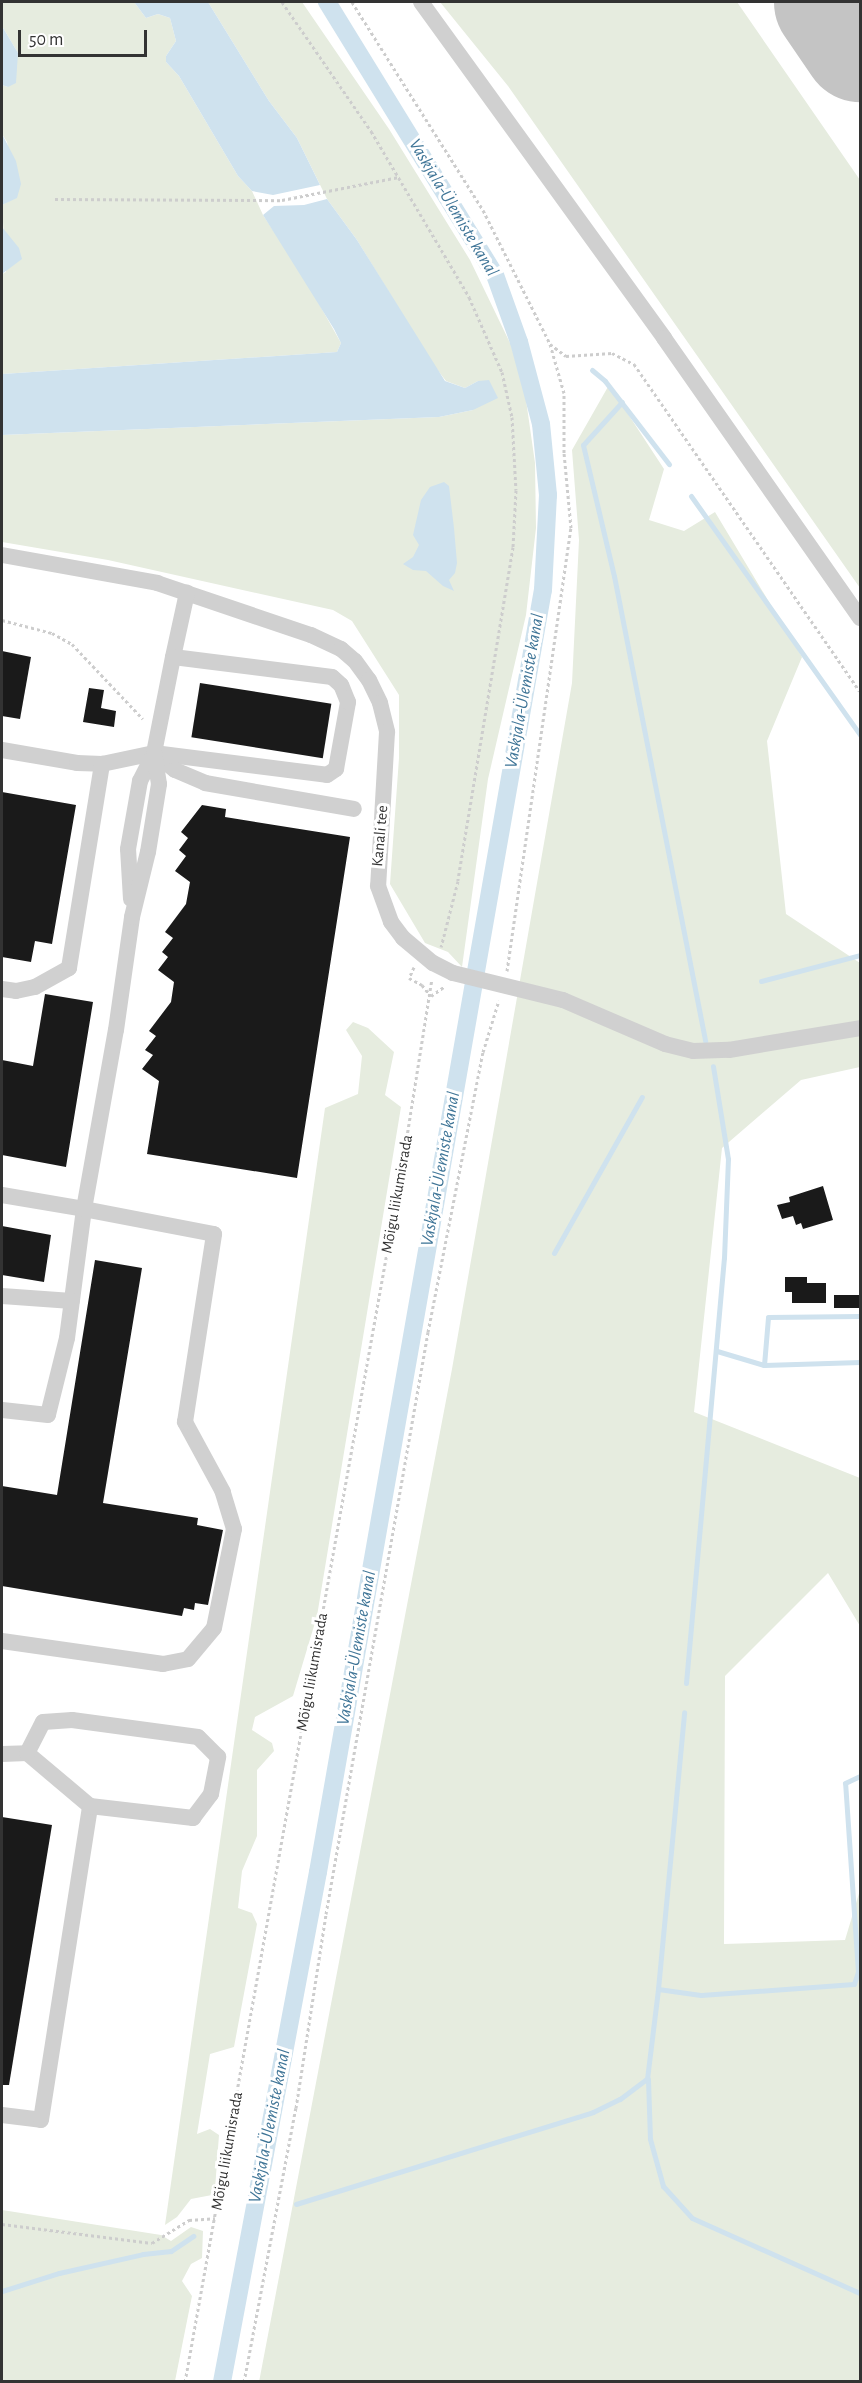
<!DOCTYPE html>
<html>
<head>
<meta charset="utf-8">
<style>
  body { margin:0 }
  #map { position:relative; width:862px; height:2383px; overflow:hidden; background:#fff; font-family:"Alegreya Sans",sans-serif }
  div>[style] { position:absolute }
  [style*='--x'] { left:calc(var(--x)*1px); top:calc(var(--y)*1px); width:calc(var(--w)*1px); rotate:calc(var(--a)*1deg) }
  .green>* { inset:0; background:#e6ecdf }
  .water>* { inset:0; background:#cfe2ee }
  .stream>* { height:5px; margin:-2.5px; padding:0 2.5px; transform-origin:2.5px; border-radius:2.5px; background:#cfe2ee }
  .canal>* { height:18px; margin:-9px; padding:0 9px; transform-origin:9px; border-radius:9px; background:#cfe2ee }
  .taxiway>* { height:46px; margin:-23px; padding:0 23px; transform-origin:23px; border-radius:23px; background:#c4c4c4 }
  .runway>* { height:117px; margin:-58.5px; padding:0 58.5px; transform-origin:58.5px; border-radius:58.5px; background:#c4c4c4 }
  .building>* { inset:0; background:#1a1a1a; transform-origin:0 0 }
  .path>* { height:3px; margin-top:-1.5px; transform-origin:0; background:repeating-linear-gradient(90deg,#cdcdcd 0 3px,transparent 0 6px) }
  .minor>* { height:16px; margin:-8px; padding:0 8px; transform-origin:8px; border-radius:8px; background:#d0d0d0 }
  span { translate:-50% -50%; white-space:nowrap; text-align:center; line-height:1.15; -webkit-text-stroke:6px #fff; paint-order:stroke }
  .street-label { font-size:16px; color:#333 }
  .water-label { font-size:18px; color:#3f7597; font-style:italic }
  .frame { position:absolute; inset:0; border:3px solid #333; pointer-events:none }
  .scale { position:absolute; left:18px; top:30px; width:129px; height:27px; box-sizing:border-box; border:3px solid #333; border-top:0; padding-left:8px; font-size:18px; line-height:21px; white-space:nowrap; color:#333; -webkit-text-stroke:4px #fff; paint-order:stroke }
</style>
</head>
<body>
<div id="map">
  <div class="green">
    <i style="clip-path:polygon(2px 2px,134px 2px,146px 18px,158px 14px,170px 18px,176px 41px,166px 56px,166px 62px,179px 76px,238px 176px,252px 191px,263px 215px,305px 279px,341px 343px,337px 352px,2px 374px,2px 274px,6px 272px,2px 205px,17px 197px,7px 142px,2px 134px,2px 85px,8px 87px,18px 53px,2px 26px)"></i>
    <i style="clip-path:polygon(208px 2px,302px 2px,389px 129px,470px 260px,511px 345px,525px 393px,535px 463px,536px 528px,526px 615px,488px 779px,462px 967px,448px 952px,425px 943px,390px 884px,399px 758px,399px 695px,352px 621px,333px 610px,108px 560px,2px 542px,2px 435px,439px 417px,473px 410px,478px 381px,465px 388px,446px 381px,433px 364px,357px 240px,327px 199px,297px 138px,269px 101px)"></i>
    <i style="clip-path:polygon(440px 2px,737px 2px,860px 180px,860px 588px,508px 86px)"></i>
    <i style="clip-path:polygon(609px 385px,664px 469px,649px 520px,684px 531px,715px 512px,802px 657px,767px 741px,786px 914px,860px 963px,860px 1067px,801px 1080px,722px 1148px,694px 1412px,860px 1478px,860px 1626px,828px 1573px,725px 1676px,724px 1944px,845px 1940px,860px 1890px,860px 2381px,259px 2382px,452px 1369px,572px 683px,579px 540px,572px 450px)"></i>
    <i style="clip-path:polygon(353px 1022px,368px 1028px,394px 1052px,385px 1095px,401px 1107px,317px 1616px,293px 1696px,255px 1717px,252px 1730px,272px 1743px,274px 1751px,257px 1770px,257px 1836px,242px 1871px,238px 1908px,252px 1913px,257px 1924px,234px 2047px,210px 2054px,197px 2134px,210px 2129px,219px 2135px,215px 2189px,212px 2195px,191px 2199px,177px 2217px,165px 2225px,325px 1108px,358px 1094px,362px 1056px,346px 1030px)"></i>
    <i style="clip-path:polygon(2px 2210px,161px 2235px,171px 2241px,191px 2227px,203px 2231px,202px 2258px,191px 2264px,182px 2281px,192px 2296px,175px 2381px,2px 2381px)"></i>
  </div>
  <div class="water">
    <i style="clip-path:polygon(134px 2px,208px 2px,269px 101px,297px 138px,320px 185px,273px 195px,252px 191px,238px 176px,179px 76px,166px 62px,166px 56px,176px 41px,170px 18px,158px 14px,146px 18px)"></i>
    <i style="clip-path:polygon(2px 26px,18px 53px,16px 83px,8px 87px,2px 85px)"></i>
    <i style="clip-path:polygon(2px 134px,16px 161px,21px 184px,17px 198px,2px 205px)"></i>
    <i style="clip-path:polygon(327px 199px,357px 240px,445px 381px,465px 388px,478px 381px,489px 380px,498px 398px,473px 410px,439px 417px,2px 435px,2px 374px,337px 352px,341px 343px,334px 329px,263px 215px,274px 206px,304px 205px)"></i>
    <i style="clip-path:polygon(2px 227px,19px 248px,22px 259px,2px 274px)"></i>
    <i style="clip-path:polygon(444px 482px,449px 486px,454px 528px,457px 563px,455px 573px,449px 580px,454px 591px,443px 586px,426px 571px,413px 570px,403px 564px,413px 557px,419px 545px,413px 535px,421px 500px,430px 487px)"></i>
  </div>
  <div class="stream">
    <i style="--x:592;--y:370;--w:17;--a:40"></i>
    <i style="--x:605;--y:381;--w:105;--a:52.4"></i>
    <i style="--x:622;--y:402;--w:58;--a:132.2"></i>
    <i style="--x:583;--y:445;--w:135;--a:76.7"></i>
    <i style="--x:614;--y:576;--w:474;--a:78.9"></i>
    <i style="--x:691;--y:496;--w:293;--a:54.7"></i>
    <i style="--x:761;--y:981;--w:102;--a:-14.7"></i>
    <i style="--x:554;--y:1253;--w:179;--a:-60.6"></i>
    <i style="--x:717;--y:1351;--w:49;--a:16.6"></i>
    <i style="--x:764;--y:1365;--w:96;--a:-1.8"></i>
    <i style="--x:764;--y:1365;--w:48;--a:-85.2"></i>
    <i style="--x:768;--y:1317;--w:92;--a:-0.6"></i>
    <i style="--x:686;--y:1683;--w:427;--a:-84.9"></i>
    <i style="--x:724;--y:1258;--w:99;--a:-87.7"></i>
    <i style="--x:728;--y:1159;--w:94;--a:-99.2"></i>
    <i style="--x:658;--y:1989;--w:278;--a:-84.6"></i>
    <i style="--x:648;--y:2079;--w:60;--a:88.1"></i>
    <i style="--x:650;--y:2139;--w:49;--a:74.5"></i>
    <i style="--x:663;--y:2186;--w:43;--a:47.8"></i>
    <i style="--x:692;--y:2218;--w:184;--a:24.1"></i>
    <i style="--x:296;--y:2204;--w:311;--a:-17.2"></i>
    <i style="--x:593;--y:2112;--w:30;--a:-26"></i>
    <i style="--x:620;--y:2099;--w:34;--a:-37"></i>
    <i style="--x:647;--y:2079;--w:91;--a:-83"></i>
    <i style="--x:658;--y:1989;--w:43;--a:7.9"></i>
    <i style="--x:701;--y:1995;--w:153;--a:-4.1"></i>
    <i style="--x:854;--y:1984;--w:13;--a:-72"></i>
    <i style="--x:858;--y:1972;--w:189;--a:-93.9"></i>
    <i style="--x:845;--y:1783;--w:17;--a:-25"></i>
    <i style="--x:2;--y:2291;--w:60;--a:-17.5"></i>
    <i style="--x:59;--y:2273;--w:86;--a:-12.7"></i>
    <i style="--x:143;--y:2254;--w:28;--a:-6"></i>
    <i style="--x:171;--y:2251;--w:27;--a:-34"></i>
  </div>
  <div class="canal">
    <i style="--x:222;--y:2382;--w:519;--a:-79.34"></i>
    <i style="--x:318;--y:1872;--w:1302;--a:-80.05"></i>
    <i style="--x:543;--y:590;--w:95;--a:-87"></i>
    <i style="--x:548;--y:495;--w:71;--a:-95.6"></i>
    <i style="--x:541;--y:424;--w:85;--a:-105"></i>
    <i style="--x:519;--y:342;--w:71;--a:-109.7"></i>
    <i style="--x:495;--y:275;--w:321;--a:-121.6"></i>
  </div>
  <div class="taxiway">
    <i style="--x:837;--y:2;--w:21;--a:65"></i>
  </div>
  <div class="runway">
    <i style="--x:832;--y:2;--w:50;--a:55.7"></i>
  </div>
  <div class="building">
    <i style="clip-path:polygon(2px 651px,31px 657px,20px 719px,2px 716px)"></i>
    <i style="left:200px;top:683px;width:133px;height:55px;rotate:9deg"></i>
    <i style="clip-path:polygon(89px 688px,104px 690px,101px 708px,116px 711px,114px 727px,83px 722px)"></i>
    <i style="clip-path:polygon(2px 792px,76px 805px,52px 944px,35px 941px,31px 962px,2px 957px)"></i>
    <i style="clip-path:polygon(202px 805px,226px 809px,225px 817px,350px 837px,297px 1178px,147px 1154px,159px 1081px,142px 1069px,153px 1055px,145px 1050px,156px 1036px,149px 1031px,171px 1002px,174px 982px,158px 970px,168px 957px,162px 952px,173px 938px,165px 932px,186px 904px,190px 882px,175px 871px,186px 856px,179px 850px,188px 838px,181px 832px)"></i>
    <i style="clip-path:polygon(45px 994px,93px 1002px,66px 1167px,2px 1155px,2px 1060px,33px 1066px)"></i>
    <i style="clip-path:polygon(823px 1186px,833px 1220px,803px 1229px,801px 1223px,796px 1225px,793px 1216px,782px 1219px,777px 1205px,790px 1202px,789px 1197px)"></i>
    <i style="clip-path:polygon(2px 1226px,51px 1235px,44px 1282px,2px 1275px)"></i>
    <i style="clip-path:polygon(95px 1260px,142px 1268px,103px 1503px,198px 1518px,197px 1525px,223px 1530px,208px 1605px,195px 1603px,194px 1610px,184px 1608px,182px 1616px,2px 1586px,2px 1486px,57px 1495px)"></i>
    <i style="clip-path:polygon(785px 1277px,807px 1277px,807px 1283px,826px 1283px,826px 1303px,792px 1303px,792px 1292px,785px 1292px)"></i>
    <i style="left:861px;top:1295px;width:13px;height:27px;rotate:90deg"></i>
    <i style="clip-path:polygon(2px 1817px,52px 1825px,9px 2085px,2px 2085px)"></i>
  </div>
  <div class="path">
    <i style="--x:282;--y:2;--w:157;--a:55.4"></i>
    <i style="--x:371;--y:131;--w:193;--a:59.4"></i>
    <i style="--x:469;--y:297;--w:82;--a:66.3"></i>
    <i style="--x:502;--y:372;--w:46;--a:77.5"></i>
    <i style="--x:512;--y:417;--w:73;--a:86.9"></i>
    <i style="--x:516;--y:490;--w:57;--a:93"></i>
    <i style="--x:513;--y:547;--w:338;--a:99.4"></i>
    <i style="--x:458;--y:881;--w:68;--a:104.4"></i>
    <i style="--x:352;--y:2;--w:246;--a:57.8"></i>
    <i style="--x:483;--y:210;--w:150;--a:63.4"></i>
    <i style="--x:550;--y:344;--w:20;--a:37"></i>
    <i style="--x:566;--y:356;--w:46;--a:-3.7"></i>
    <i style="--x:612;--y:353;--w:25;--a:27"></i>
    <i style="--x:634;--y:364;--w:397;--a:55.4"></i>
    <i style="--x:55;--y:199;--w:227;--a:0.3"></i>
    <i style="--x:282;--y:200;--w:119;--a:-11.1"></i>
    <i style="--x:2;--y:620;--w:52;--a:14.6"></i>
    <i style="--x:52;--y:633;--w:23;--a:29"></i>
    <i style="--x:72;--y:644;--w:103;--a:46.6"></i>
    <i style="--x:414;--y:967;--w:12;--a:114"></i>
    <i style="--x:409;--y:978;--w:15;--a:28"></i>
    <i style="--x:422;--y:985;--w:14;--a:51"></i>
    <i style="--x:431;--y:996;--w:16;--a:-35"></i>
    <i style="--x:507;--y:971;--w:448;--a:-81.8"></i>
    <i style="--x:571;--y:528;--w:75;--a:-95.3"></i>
    <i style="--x:564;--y:453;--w:60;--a:-90"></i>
    <i style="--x:564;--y:393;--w:51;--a:-105.9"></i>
    <i style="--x:2;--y:2224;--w:151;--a:7.2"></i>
    <i style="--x:152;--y:2243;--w:44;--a:-31.9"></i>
    <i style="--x:189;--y:2220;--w:26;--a:-4"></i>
    <i style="--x:185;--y:2382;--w:1227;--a:-79.86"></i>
    <i style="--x:401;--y:1174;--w:197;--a:-81"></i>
    <i style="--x:244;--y:2382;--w:279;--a:-79.3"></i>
    <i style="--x:296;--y:2108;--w:196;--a:-81.2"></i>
    <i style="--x:326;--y:1914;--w:591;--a:-80.06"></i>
    <i style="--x:428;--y:1332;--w:285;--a:-78.9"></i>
    <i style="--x:483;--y:1052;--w:54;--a:-72.9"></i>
  </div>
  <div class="minor">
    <i style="--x:421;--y:2;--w:415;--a:54.1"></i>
    <i style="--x:664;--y:338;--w:342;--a:55"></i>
    <i style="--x:2;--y:555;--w:158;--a:10.2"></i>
    <i style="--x:157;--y:583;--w:163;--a:18.7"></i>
    <i style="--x:311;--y:635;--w:33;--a:25"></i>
    <i style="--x:341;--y:649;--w:18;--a:41"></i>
    <i style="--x:355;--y:661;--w:24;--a:54"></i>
    <i style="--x:369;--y:680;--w:25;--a:64"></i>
    <i style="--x:380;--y:703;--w:30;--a:76"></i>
    <i style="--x:387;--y:732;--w:154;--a:93.3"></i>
    <i style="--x:378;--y:886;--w:38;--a:70"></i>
    <i style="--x:391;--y:922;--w:20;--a:53"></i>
    <i style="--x:403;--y:938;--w:39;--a:40"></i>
    <i style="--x:433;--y:963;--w:22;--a:27"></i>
    <i style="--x:453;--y:973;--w:113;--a:13.8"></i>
    <i style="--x:563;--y:1000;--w:111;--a:23.3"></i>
    <i style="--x:665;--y:1044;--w:29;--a:14"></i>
    <i style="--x:693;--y:1051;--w:36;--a:-2"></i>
    <i style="--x:729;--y:1050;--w:133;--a:-9.5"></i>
    <i style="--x:2;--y:750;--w:76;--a:9.8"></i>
    <i style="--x:77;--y:763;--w:25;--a:2"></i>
    <i style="--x:102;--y:764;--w:53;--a:-11.9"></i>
    <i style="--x:154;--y:753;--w:174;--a:7.2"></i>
    <i style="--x:327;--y:775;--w:11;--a:-34"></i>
    <i style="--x:336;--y:769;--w:68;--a:-79.8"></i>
    <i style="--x:348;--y:702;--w:18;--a:-112"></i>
    <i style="--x:341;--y:685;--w:12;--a:-138"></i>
    <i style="--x:332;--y:677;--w:160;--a:-172.8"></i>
    <i style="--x:173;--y:657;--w:66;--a:-77.7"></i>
    <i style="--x:154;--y:753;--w:27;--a:39"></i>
    <i style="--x:175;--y:770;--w:33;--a:23"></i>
    <i style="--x:205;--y:783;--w:151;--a:9.9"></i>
    <i style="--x:131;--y:899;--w:50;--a:-93.4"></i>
    <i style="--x:128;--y:849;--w:69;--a:-80"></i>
    <i style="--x:140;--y:781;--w:31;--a:-63"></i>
    <i style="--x:154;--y:753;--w:98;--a:-78.8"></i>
    <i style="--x:2;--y:989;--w:14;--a:8"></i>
    <i style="--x:16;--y:991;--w:19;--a:-12"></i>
    <i style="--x:35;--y:987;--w:39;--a:-29"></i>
    <i style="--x:69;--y:968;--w:207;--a:-80.8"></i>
    <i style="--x:2;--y:1195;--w:83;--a:9.7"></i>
    <i style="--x:84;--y:1209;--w:130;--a:97.5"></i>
    <i style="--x:67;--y:1338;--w:79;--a:103.9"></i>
    <i style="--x:48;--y:1415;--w:46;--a:-173.8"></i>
    <i style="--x:2;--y:1296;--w:70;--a:4.1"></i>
    <i style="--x:2;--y:1641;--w:163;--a:8.1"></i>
    <i style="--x:163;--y:1664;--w:25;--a:-11"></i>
    <i style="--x:188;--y:1659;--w:40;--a:-50"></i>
    <i style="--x:214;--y:1628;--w:101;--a:-78.6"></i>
    <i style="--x:234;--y:1529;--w:39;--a:-107"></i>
    <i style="--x:223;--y:1492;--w:80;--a:-118.5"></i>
    <i style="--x:185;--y:1422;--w:190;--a:-81.2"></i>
    <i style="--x:214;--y:1234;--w:132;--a:-169.1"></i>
    <i style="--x:84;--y:1209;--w:182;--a:-79.9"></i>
    <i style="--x:116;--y:1030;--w:114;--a:-81.9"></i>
    <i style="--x:132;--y:917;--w:67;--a:-76.2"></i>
    <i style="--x:148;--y:852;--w:69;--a:-80.8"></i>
    <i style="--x:159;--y:784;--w:31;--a:-99"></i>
    <i style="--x:2;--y:1754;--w:25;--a:-2"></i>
    <i style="--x:27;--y:1753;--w:82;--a:40.1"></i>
    <i style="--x:2;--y:2115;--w:39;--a:7"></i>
    <i style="--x:41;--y:2120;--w:318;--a:-81.1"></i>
    <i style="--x:90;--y:1806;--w:104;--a:6.6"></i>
    <i style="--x:193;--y:1818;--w:30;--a:-53"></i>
    <i style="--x:211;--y:1794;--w:38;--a:-79"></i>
    <i style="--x:218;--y:1757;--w:28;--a:-135"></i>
    <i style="--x:198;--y:1737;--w:127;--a:-172.3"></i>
    <i style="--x:72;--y:1720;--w:29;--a:176"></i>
    <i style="--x:43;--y:1722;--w:35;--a:117"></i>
  </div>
  <div class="street-label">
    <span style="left:380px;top:836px;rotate:-85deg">Kanali tee</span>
    <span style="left:397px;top:1194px;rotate:-80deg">Mõigu liikumisrada</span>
    <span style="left:312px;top:1672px;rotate:-80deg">Mõigu liikumisrada</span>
    <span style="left:227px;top:2151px;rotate:-80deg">Mõigu liikumisrada</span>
  </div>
  <div class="water-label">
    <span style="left:453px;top:208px;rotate:59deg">Vaskjala-Ülemiste kanal</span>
    <span style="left:525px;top:691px;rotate:-80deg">Vaskjala-Ülemiste kanal</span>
    <span style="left:441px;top:1169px;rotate:-80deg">Vaskjala-Ülemiste kanal</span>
    <span style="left:357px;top:1648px;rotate:-80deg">Vaskjala-Ülemiste kanal</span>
    <span style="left:270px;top:2126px;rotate:-79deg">Vaskjala-Ülemiste kanal</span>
  </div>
  <div class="frame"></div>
  <div class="scale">50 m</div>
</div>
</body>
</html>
